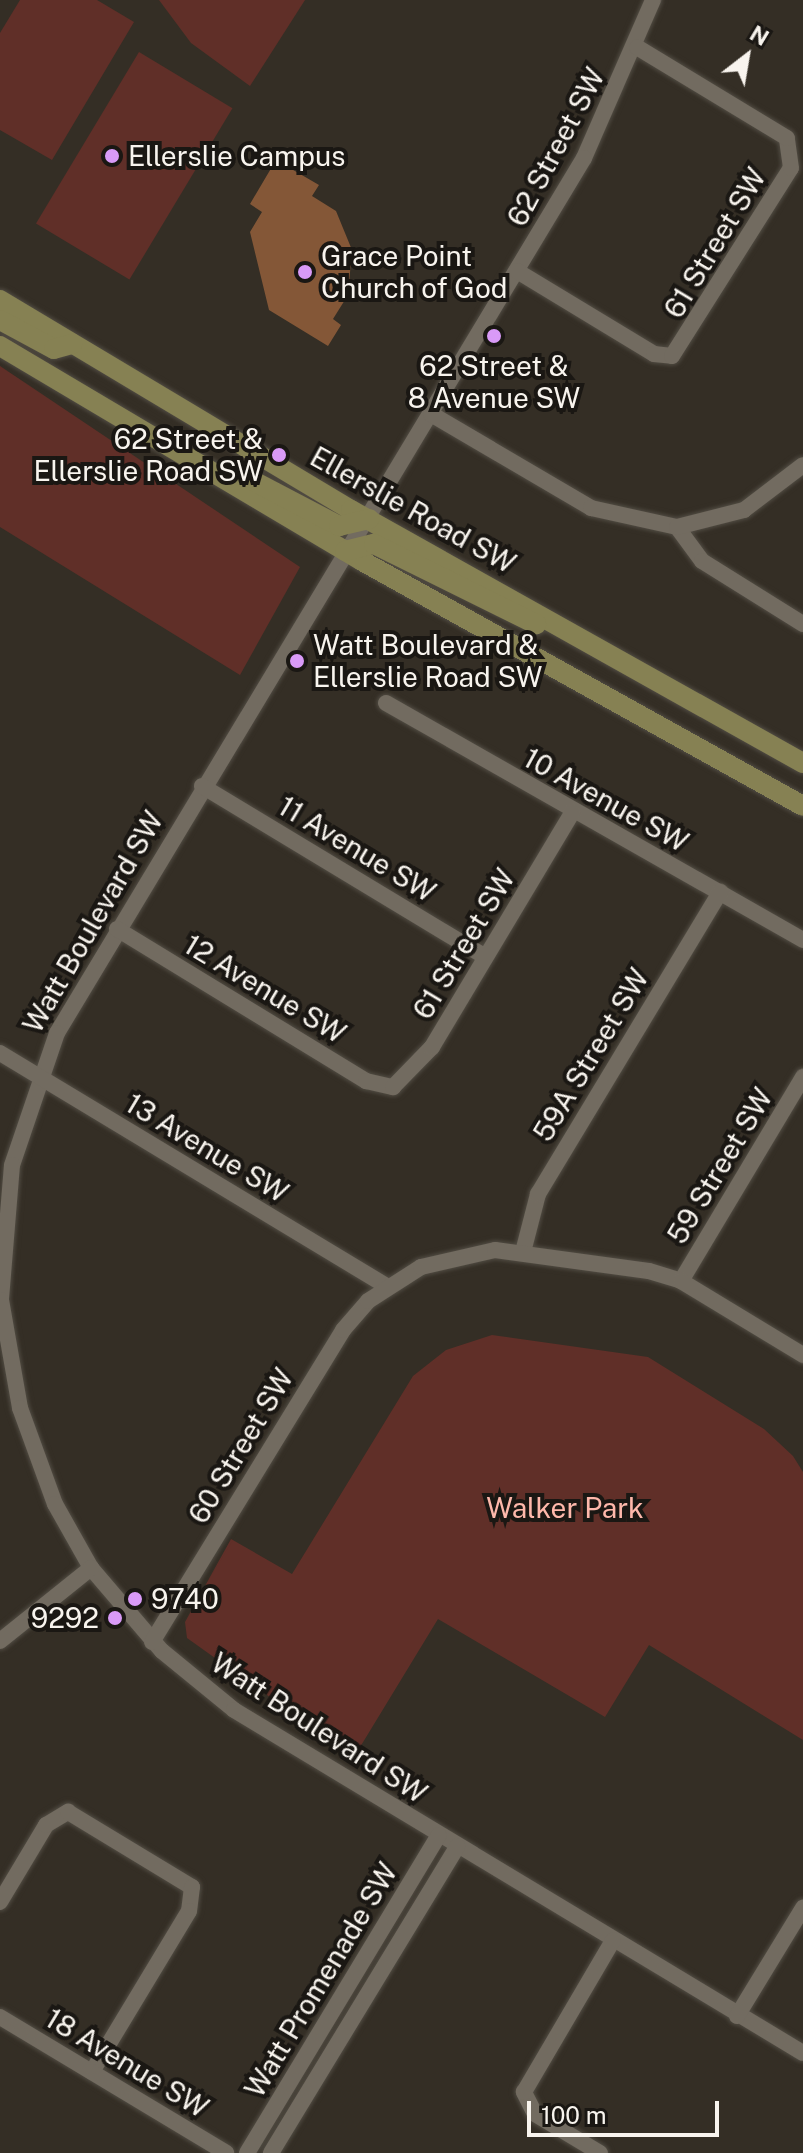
<!DOCTYPE html>
<html>
<head>
<meta charset="utf-8">
<style>
  body { margin:0 }
  #map { position:relative; width:803px; height:2153px; overflow:hidden; background:#342e25; font-family:"Public Sans",sans-serif }
  div>[style] { position:absolute }
  [style*='--x'] { left:calc(var(--x)*1px); top:calc(var(--y)*1px); width:calc(var(--w)*1px); rotate:calc(var(--a)*1deg) }
  .green>* { inset:0; background:#602f28; transform-origin:0 0 }
  .building>* { inset:0; background:#845737 }
  .roads { filter:drop-shadow(0 0 2px #514c43) drop-shadow(0 0 2px #514c43) }
  .minor>* { height:16px; margin:-8px; padding:0 8px; transform-origin:8px; border-radius:8px; background:#726b60 }
  .major>* { height:20px; margin:-10px; padding:0 10px; transform-origin:10px; border-radius:10px; background:#868153 }
  .dots>* { width:22px; height:22px; translate:-50% -50%; box-sizing:border-box; border:4px solid #1a1713; border-radius:50% }
  span { translate:-50% -50%; white-space:nowrap; text-align:center; line-height:1.15; -webkit-text-stroke:8px #1a1713; paint-order:stroke }
  .street-label { font-size:28px; color:#f8f4ee }
  .poi-label { font-size:28px; color:#f8f4ee }
  .left { translate:0 -50%; text-align:left }
  .right { translate:-100% -50%; text-align:right }
  .park-label { font-size:28px; color:#feb8ab }
  .north { position:absolute; left:707px; top:16px; width:80px; height:80px; -webkit-text-stroke:6px #1a1713; paint-order:stroke; rotate:31deg; font-size:22px; font-weight:700; line-height:32px; text-align:center; color:#f8f4ee }
  .north::after { content:''; display:block; margin:auto; width:28px; height:36px; background:#f8f4ee; clip-path:polygon(50% 0,100% 100%,50% 72%,0 100%) }
  .scale { position:absolute; left:527px; top:2101px; width:192px; height:36px; box-sizing:border-box; border:4px solid #f8f4ee; border-top:0; padding-left:10px; font-size:24px; line-height:28px; white-space:nowrap; color:#f8f4ee; -webkit-text-stroke:6px #1a1713; paint-order:stroke }
</style>
</head>
<body>
<div id="map">
  <div class="green">
    <i style="clip-path:polygon(20px 0,97px 0,134px 22px,52px 160px,0 130px,0 33px)"></i>
    <i style="clip-path:polygon(159px 0,305px 0,250px 86px,191px 43px)"></i>
    <i style="left:139px;top:52px;width:109px;height:200px;rotate:31deg"></i>
    <i style="clip-path:polygon(0 366px,300px 567px,240px 675px,0 527px)"></i>
    <i style="clip-path:polygon(492px 1335px,648px 1357px,764px 1429px,793px 1456px,803px 1472px,803px 1740px,649px 1645px,605px 1717px,438px 1619px,354px 1757px,187px 1638px,185px 1622px,231px 1539px,292px 1574px,413px 1376px,446px 1350px)"></i>
  </div>
  <div class="building">
    <i style="clip-path:polygon(276px 160px,319px 185px,312px 196px,336px 211px,352px 250px,348px 295px,333px 319px,341px 325px,328px 346px,269px 310px,250px 232px,262px 212px,250px 204px)"></i>
  </div>
  <div class="roads">
    <div class="minor">
      <i style="--x:653;--y:0;--w:172;--a:113.6"></i>
      <i style="--x:584;--y:158;--w:1021;--a:121.06"></i>
      <i style="--x:57;--y:1033;--w:139;--a:108.8"></i>
      <i style="--x:12;--y:1165;--w:135;--a:94.7"></i>
      <i style="--x:1;--y:1300;--w:110;--a:80"></i>
      <i style="--x:20;--y:1408;--w:102;--a:70"></i>
      <i style="--x:55;--y:1504;--w:73;--a:60.6"></i>
      <i style="--x:91;--y:1568;--w:109;--a:49.5"></i>
      <i style="--x:162;--y:1651;--w:93;--a:39.3"></i>
      <i style="--x:234;--y:1710;--w:664;--a:31.08"></i>
      <i style="--x:517;--y:271;--w:160;--a:31.2"></i>
      <i style="--x:654;--y:354;--w:18;--a:6"></i>
      <i style="--x:672;--y:356;--w:222;--a:-57.7"></i>
      <i style="--x:791;--y:168;--w:30;--a:-98"></i>
      <i style="--x:787;--y:138;--w:175;--a:-148.8"></i>
      <i style="--x:431;--y:414;--w:186;--a:30.4"></i>
      <i style="--x:591;--y:508;--w:88;--a:12.5"></i>
      <i style="--x:677;--y:527;--w:42;--a:53.7"></i>
      <i style="--x:702;--y:561;--w:119;--a:32"></i>
      <i style="--x:677;--y:527;--w:69;--a:-14.2"></i>
      <i style="--x:744;--y:510;--w:74;--a:-37.3"></i>
      <i style="--x:386;--y:703;--w:480;--a:29.6"></i>
      <i style="--x:202;--y:786;--w:331;--a:31.1"></i>
      <i style="--x:117;--y:929;--w:292;--a:31.4"></i>
      <i style="--x:366;--y:1081;--w:28;--a:13"></i>
      <i style="--x:393;--y:1087;--w:56;--a:-45.7"></i>
      <i style="--x:432;--y:1047;--w:273;--a:-59.1"></i>
      <i style="--x:0;--y:1053;--w:452;--a:31.1"></i>
      <i style="--x:523;--y:1252;--w:60;--a:-75.5"></i>
      <i style="--x:538;--y:1194;--w:353;--a:-58.9"></i>
      <i style="--x:681;--y:1281;--w:238;--a:-59.1"></i>
      <i style="--x:0;--y:1641;--w:117;--a:-38.7"></i>
      <i style="--x:152;--y:1642;--w:366;--a:-58.5"></i>
      <i style="--x:343;--y:1330;--w:38;--a:-49"></i>
      <i style="--x:368;--y:1301;--w:63;--a:-32.7"></i>
      <i style="--x:421;--y:1267;--w:76;--a:-12.9"></i>
      <i style="--x:495;--y:1250;--w:155;--a:7.8"></i>
      <i style="--x:649;--y:1271;--w:34;--a:17"></i>
      <i style="--x:681;--y:1281;--w:143;--a:31.2"></i>
      <i style="--x:0;--y:1902;--w:90;--a:-59.1"></i>
      <i style="--x:46;--y:1825;--w:26;--a:-31"></i>
      <i style="--x:68;--y:1812;--w:145;--a:31.2"></i>
      <i style="--x:192;--y:1887;--w:24;--a:97"></i>
      <i style="--x:189;--y:1911;--w:188;--a:121.1"></i>
      <i style="--x:737;--y:2016;--w:127;--a:-58.6"></i>
      <i style="--x:0;--y:2017;--w:264;--a:31"></i>
      <i style="--x:247;--y:2153;--w:371;--a:-58.9"></i>
      <i style="--x:271;--y:2153;--w:359;--a:-58.7"></i>
      <i style="--x:600;--y:2153;--w:76;--a:-149"></i>
      <i style="--x:535;--y:2114;--w:25;--a:-117"></i>
      <i style="--x:524;--y:2092;--w:176;--a:-59.6"></i>
    </div>
    <div class="major">
      <i style="--x:0;--y:300;--w:409;--a:30.9"></i>
      <i style="--x:351;--y:510;--w:518;--a:29.24"></i>
      <i style="--x:0;--y:320;--w:61;--a:28.2"></i>
      <i style="--x:54;--y:349;--w:19;--a:-16"></i>
      <i style="--x:0;--y:346;--w:421;--a:30.7"></i>
      <i style="--x:362;--y:561;--w:504;--a:29.05"></i>
      <i style="--x:242;--y:475;--w:110;--a:27.7"></i>
      <i style="--x:339;--y:526;--w:31;--a:-13"></i>
      <i style="--x:345;--y:551;--w:30;--a:-14"></i>
      <i style="--x:374;--y:544;--w:181;--a:26.3"></i>
    </div>
  </div>
  <div class="dots">
    <i style="left:112px;top:156px;background:#d99af7"></i>
    <i style="left:305px;top:272px;background:#d99af7"></i>
    <i style="left:494px;top:336px;background:#d99af7"></i>
    <i style="left:279px;top:455px;background:#d99af7"></i>
    <i style="left:297px;top:661px;background:#d99af7"></i>
    <i style="left:135px;top:1599px;background:#d99af7"></i>
    <i style="left:115px;top:1618px;background:#d99af7"></i>
  </div>
  <div class="street-label">
    <span style="left:556px;top:147px;rotate:-62deg">62 Street SW</span>
    <span style="left:715px;top:243px;rotate:-59deg">61 Street SW</span>
    <span style="left:413px;top:510px;rotate:29deg">Ellerslie Road SW</span>
    <span style="left:606px;top:800px;rotate:29deg">10 Avenue SW</span>
    <span style="left:357px;top:849px;rotate:31deg">11 Avenue SW</span>
    <span style="left:93px;top:922px;rotate:-60deg">Watt Boulevard SW</span>
    <span style="left:464px;top:944px;rotate:-59deg">61 Street SW</span>
    <span style="left:265px;top:989px;rotate:31deg">12 Avenue SW</span>
    <span style="left:591px;top:1055px;rotate:-59deg">59A Street SW</span>
    <span style="left:207px;top:1148px;rotate:31deg">13 Avenue SW</span>
    <span style="left:720px;top:1166px;rotate:-59deg">59 Street SW</span>
    <span style="left:241px;top:1446px;rotate:-59deg">60 Street SW</span>
    <span style="left:319px;top:1728px;rotate:33deg">Watt Boulevard SW</span>
    <span style="left:321px;top:1980px;rotate:-59deg">Watt Promenade SW</span>
    <span style="left:127px;top:2063px;rotate:31deg">18 Avenue SW</span>
  </div>
  <div class="poi-label">
    <span class="left" style="left:128px;top:156px">Ellerslie Campus</span>
    <span class="left" style="left:321px;top:272px">Grace Point<br>Church of God</span>
    <span style="left:494px;top:382px">62 Street &amp;<br>8 Avenue SW</span>
    <span class="right" style="left:263px;top:455px">62 Street &amp;<br>Ellerslie Road SW</span>
    <span class="left" style="left:313px;top:661px">Watt Boulevard &amp;<br>Ellerslie Road SW</span>
    <span class="left" style="left:151px;top:1599px">9740</span>
    <span class="right" style="left:99px;top:1618px">9292</span>
  </div>
  <div class="park-label">
    <span style="left:565px;top:1508px">Walker Park</span>
  </div>
  <div class="north">N</div>
  <div class="scale">100 m</div>
</div>
</body>
</html>
